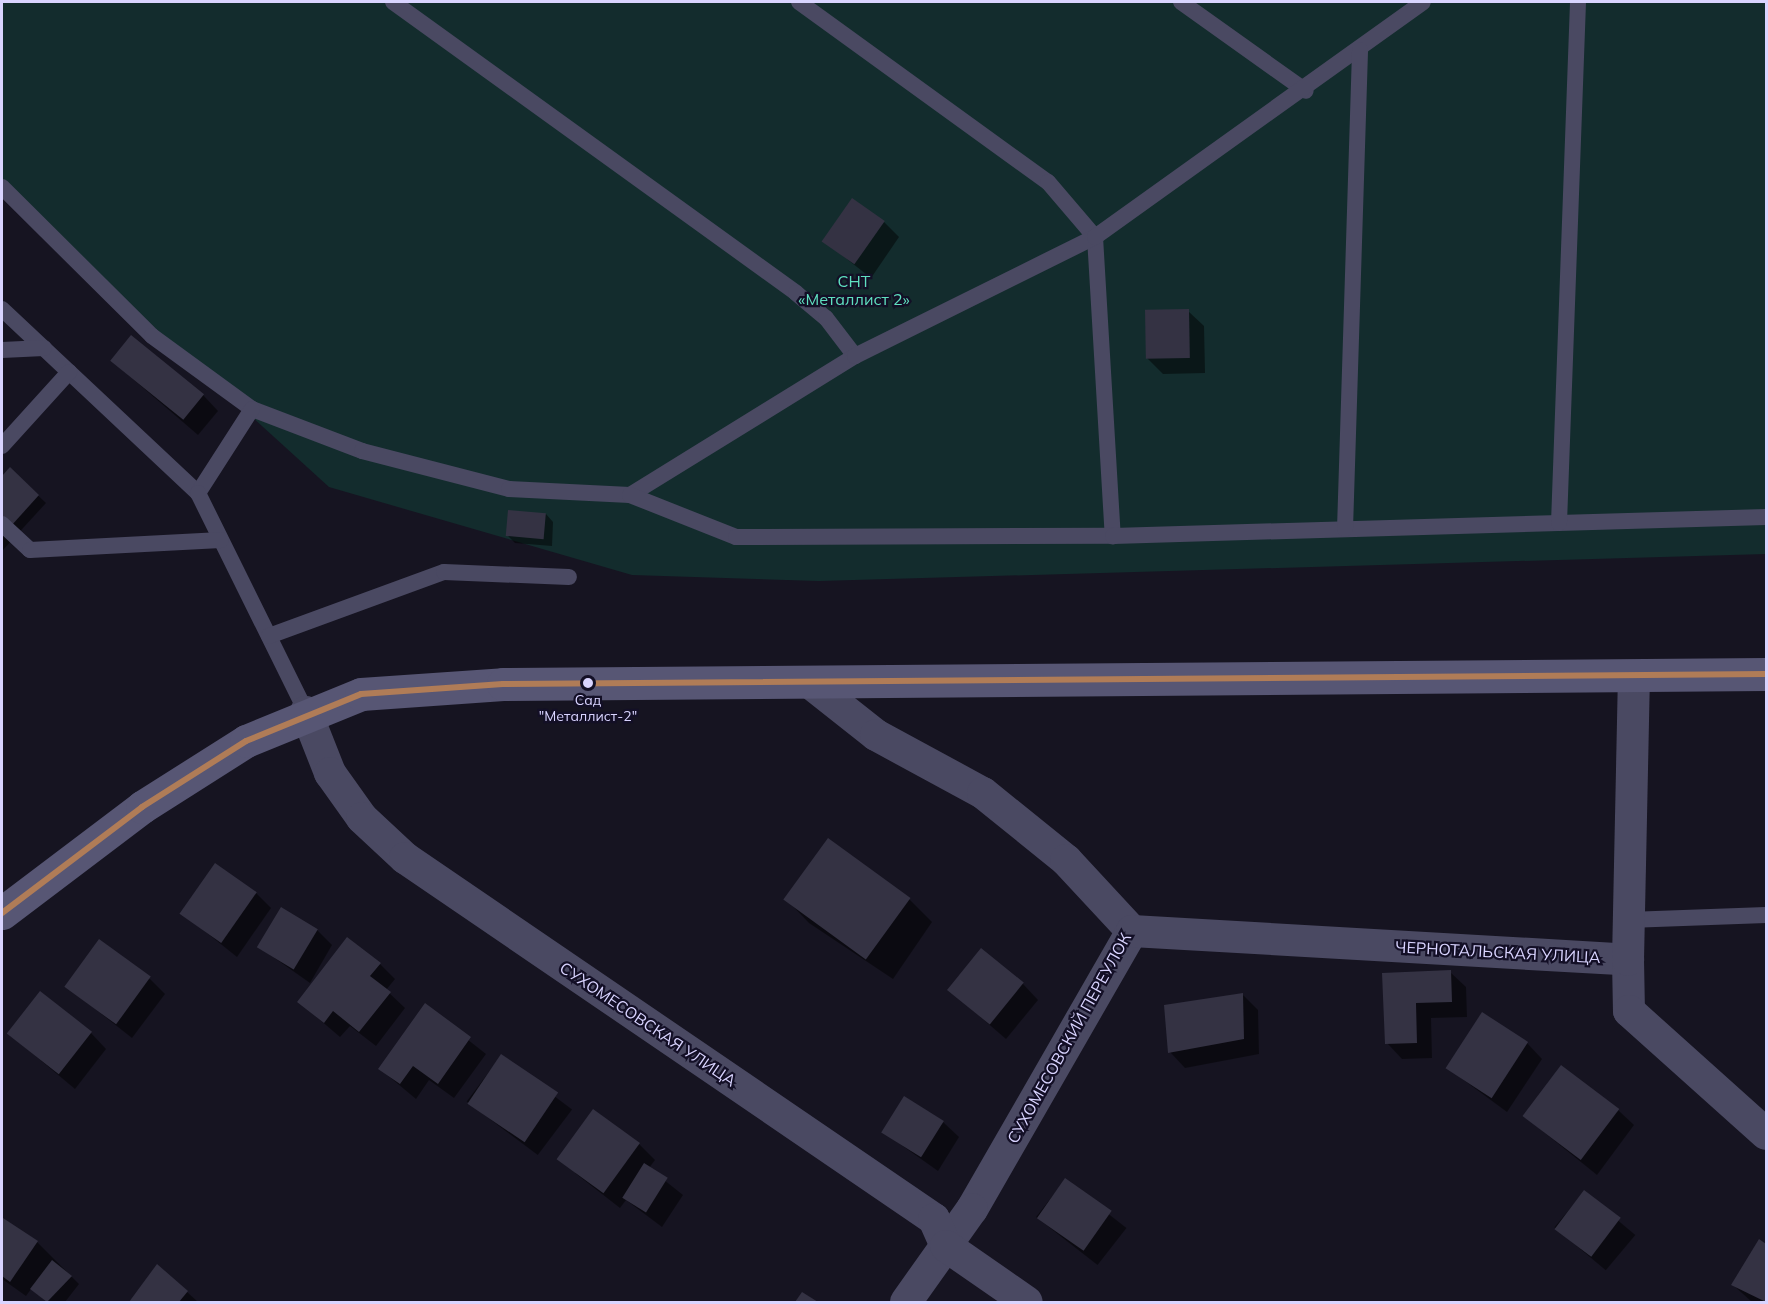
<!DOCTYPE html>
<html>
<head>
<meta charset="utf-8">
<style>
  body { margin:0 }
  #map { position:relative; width:1768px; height:1304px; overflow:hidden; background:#161421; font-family:Mulish,sans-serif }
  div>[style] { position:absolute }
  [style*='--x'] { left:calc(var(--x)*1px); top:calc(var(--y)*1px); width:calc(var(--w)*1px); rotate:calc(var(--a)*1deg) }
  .green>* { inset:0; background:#132c2d }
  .shadow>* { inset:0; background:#0007; transform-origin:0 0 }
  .building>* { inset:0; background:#343243; transform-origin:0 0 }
  .service>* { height:16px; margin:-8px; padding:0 8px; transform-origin:8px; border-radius:8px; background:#4a4962 }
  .minor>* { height:32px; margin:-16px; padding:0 16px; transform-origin:16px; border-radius:16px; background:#4a4962 }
  .secondary>* { height:33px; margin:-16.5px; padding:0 16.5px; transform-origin:16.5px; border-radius:16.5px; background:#575674 }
  .bus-1>* { height:6px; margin:-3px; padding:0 3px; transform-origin:3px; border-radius:3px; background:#b07c57 }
  .dots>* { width:16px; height:16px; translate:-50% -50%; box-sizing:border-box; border:3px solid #130f26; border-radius:50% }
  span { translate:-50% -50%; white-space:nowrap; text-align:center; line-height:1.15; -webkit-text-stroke:4.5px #130f26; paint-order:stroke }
  .bus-label { font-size:14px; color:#d9d4ff }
  .park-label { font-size:16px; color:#5fe0c0 }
  .street-label { font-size:16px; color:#d9d4ff }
  .frame { position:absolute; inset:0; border:3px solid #d9d4ff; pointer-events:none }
</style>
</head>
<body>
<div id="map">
  <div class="green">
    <i style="clip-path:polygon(2px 2px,1766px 2px,1766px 554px,819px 581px,632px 575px,329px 487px,2px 189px)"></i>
  </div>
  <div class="shadow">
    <i style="clip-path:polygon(884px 222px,899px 237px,871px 278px,824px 241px)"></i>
    <i style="clip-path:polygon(1188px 311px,1204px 326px,1205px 373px,1163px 374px,1147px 358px)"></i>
    <i style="clip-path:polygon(112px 361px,203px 395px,218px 411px,198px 435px)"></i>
    <i style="clip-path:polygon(10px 469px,46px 503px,2px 551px,2px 478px)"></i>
    <i style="clip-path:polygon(546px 514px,553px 522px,552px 546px,515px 543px,508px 536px)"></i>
    <i style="clip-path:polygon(256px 893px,271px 908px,237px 957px,182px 913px)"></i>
    <i style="clip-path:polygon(786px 899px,909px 899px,932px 922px,893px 979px,809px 923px)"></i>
    <i style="clip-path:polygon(317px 930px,332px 945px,310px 983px,259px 947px)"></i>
    <i style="clip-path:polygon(380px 964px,395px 979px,386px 990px,405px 1008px,376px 1046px,350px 1026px,340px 1037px,299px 1002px)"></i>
    <i style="clip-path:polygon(1450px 972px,1466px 987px,1467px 1017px,1431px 1018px,1432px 1058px,1402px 1059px,1387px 1043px,1384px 975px)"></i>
    <i style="clip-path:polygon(150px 979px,165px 994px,132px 1038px,66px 986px)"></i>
    <i style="clip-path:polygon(1023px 984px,1038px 1000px,1006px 1039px,949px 990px)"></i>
    <i style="clip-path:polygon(1242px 994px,1258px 1010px,1259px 1054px,1185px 1068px,1170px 1052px)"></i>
    <i style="clip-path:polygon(425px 1006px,486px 1054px,454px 1098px,429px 1080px,416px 1099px,380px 1069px)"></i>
    <i style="clip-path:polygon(8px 1033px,91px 1033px,106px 1049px,75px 1089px)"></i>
    <i style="clip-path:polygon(1527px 1043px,1542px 1059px,1507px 1112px,1446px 1067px)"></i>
    <i style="left:501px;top:1056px;width:89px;height:57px;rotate:37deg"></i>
    <i style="clip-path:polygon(1618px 1110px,1634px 1125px,1597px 1175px,1524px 1116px)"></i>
    <i style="clip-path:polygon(593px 1111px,639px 1144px,655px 1160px,649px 1168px,683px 1195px,662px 1227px,626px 1200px,620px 1208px,575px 1173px)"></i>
    <i style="clip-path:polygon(943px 1122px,959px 1137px,938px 1171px,883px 1132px)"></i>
    <i style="left:1065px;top:1180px;width:78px;height:47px;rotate:38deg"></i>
    <i style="left:1584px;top:1192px;width:67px;height:46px;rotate:40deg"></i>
    <i style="clip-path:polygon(4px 1220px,37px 1242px,79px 1284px,65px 1302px,47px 1302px,31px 1289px,26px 1296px,2px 1279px)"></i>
    <i style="clip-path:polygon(1759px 1241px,1766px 1246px,1766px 1302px,1752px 1302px,1733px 1285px)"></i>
    <i style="clip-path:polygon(157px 1266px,187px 1292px,198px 1302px,131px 1302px)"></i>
  </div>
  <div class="building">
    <i style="left:852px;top:198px;width:40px;height:53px;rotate:35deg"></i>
    <i style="left:1189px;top:309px;width:49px;height:44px;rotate:89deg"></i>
    <i style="left:131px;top:335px;width:94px;height:33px;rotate:39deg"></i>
    <i style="clip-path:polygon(10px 467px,39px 495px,2px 536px,2px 476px)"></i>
    <i style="left:508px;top:510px;width:38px;height:26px;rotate:5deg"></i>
    <i style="left:828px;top:838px;width:102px;height:76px;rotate:36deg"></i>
    <i style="left:215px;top:863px;width:51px;height:62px;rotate:35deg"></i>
    <i style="left:281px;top:907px;width:43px;height:47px;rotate:31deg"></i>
    <i style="clip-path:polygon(347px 937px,381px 963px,370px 976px,391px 992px,359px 1032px,333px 1011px,324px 1023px,297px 1002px)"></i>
    <i style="left:99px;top:939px;width:64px;height:59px;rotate:36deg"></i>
    <i style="left:981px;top:948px;width:55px;height:54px;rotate:39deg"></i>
    <i style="clip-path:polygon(1451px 970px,1452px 1002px,1416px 1003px,1417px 1043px,1385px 1044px,1382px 973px)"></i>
    <i style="left:40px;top:991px;width:66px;height:54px;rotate:38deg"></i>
    <i style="clip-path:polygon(1243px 993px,1244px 1039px,1168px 1053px,1164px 1005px)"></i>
    <i style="clip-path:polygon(425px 1003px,471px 1037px,438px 1084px,413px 1066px,400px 1084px,378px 1069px)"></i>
    <i style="left:1482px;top:1012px;width:55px;height:67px;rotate:33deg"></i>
    <i style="left:501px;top:1054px;width:69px;height:60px;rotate:34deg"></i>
    <i style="left:1561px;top:1065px;width:73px;height:64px;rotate:37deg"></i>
    <i style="left:904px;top:1096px;width:47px;height:43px;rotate:32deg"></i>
    <i style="left:593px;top:1109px;width:58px;height:62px;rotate:36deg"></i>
    <i style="left:644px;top:1163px;width:28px;height:41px;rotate:32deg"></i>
    <i style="left:1065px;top:1178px;width:57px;height:49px;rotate:35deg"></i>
    <i style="left:1584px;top:1190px;width:46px;height:49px;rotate:37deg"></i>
    <i style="clip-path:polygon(3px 1218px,38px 1241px,10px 1282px,2px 1276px)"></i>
    <i style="clip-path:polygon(1759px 1239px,1766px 1244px,1766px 1302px,1731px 1285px)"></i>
    <i style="clip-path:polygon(52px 1260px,72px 1276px,47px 1302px,30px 1289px)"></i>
    <i style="clip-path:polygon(157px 1264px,188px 1291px,179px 1302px,129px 1302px)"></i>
    <i style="clip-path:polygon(802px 1292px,818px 1302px,795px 1302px)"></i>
  </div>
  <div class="service">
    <i style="--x:393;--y:2;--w:497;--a:35.8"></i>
    <i style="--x:796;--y:293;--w:39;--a:40"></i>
    <i style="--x:826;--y:318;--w:48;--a:52.7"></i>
    <i style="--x:799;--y:2;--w:307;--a:35.9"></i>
    <i style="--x:1048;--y:182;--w:72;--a:49.5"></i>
    <i style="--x:1095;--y:237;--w:300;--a:86.6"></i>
    <i style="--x:1181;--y:2;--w:153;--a:35.5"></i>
    <i style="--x:2;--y:187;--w:211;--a:44.8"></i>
    <i style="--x:152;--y:336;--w:124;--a:36.1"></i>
    <i style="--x:252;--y:409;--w:118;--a:20.9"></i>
    <i style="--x:362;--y:451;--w:152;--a:14.5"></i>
    <i style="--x:509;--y:489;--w:121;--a:2.8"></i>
    <i style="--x:630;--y:495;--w:264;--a:-31.7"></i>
    <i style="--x:855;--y:356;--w:268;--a:-26.4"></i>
    <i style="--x:1095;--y:237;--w:403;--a:-35.6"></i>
    <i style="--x:2;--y:309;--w:269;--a:43.2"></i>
    <i style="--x:2;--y:350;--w:42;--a:-2.7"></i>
    <i style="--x:252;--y:409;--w:100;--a:122.7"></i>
    <i style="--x:198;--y:493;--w:244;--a:63.7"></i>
    <i style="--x:2;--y:446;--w:100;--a:-47.8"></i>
    <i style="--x:630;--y:495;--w:114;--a:21.6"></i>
    <i style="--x:736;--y:537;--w:377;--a:-0.2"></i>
    <i style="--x:1113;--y:536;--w:653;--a:-1.67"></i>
    <i style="--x:1559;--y:523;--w:521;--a:-87.91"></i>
    <i style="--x:2;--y:524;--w:38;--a:43"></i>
    <i style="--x:30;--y:550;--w:191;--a:-3"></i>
    <i style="--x:1345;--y:529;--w:479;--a:-88.2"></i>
    <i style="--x:269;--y:636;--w:186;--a:-20.1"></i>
    <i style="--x:444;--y:572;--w:125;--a:2.3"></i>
    <i style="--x:1628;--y:920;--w:138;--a:-2.1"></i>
  </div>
  <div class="minor">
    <i style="--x:814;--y:686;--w:79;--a:38.3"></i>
    <i style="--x:876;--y:735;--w:122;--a:28.5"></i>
    <i style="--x:983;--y:793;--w:107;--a:38.9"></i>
    <i style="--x:1066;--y:860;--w:97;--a:47.1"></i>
    <i style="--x:1132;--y:931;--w:321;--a:119.9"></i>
    <i style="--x:972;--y:1209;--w:114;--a:125.4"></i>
    <i style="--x:306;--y:712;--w:66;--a:68.5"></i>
    <i style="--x:330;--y:773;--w:55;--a:54.6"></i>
    <i style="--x:362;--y:818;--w:59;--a:42.9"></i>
    <i style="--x:405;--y:858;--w:640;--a:34.31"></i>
    <i style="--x:934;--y:1219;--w:30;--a:66"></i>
    <i style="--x:946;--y:1246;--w:98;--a:34.7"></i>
    <i style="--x:1132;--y:931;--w:497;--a:3.3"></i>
    <i style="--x:1628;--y:960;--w:51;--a:88.9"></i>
    <i style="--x:1629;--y:1011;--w:184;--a:41.9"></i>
    <i style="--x:1628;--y:960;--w:284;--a:-88.8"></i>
  </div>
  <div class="secondary">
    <i style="--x:2;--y:913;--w:176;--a:-37.1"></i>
    <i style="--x:142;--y:807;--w:123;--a:-32.4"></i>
    <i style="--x:246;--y:741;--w:124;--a:-22.2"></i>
    <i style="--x:361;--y:694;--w:142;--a:-4"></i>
    <i style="--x:503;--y:684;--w:1263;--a:-0.45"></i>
  </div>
  <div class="bus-1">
    <i style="--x:2;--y:913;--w:176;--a:-37.1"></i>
    <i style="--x:142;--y:807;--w:123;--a:-32.4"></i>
    <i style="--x:246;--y:741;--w:124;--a:-22.2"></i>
    <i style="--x:361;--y:694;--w:142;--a:-4"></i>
    <i style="--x:503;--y:684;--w:1263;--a:-0.45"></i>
  </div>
  <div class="dots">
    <i style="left:588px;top:683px;background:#d9d4ff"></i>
  </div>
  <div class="bus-label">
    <span style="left:588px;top:708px">Сад<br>"Металлист-2"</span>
  </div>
  <div class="park-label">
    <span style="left:854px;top:290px">СНТ<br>«Металлист 2»</span>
  </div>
  <div class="street-label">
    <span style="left:1498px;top:952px;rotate:3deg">ЧЕРНОТАЛЬСКАЯ УЛИЦА</span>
    <span style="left:648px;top:1024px;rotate:34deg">СУХОМЕСОВСКАЯ УЛИЦА</span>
    <span style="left:1069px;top:1038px;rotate:-61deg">СУХОМЕСОВСКИЙ ПЕРЕУЛОК</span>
  </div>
  <div class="frame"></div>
</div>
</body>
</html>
